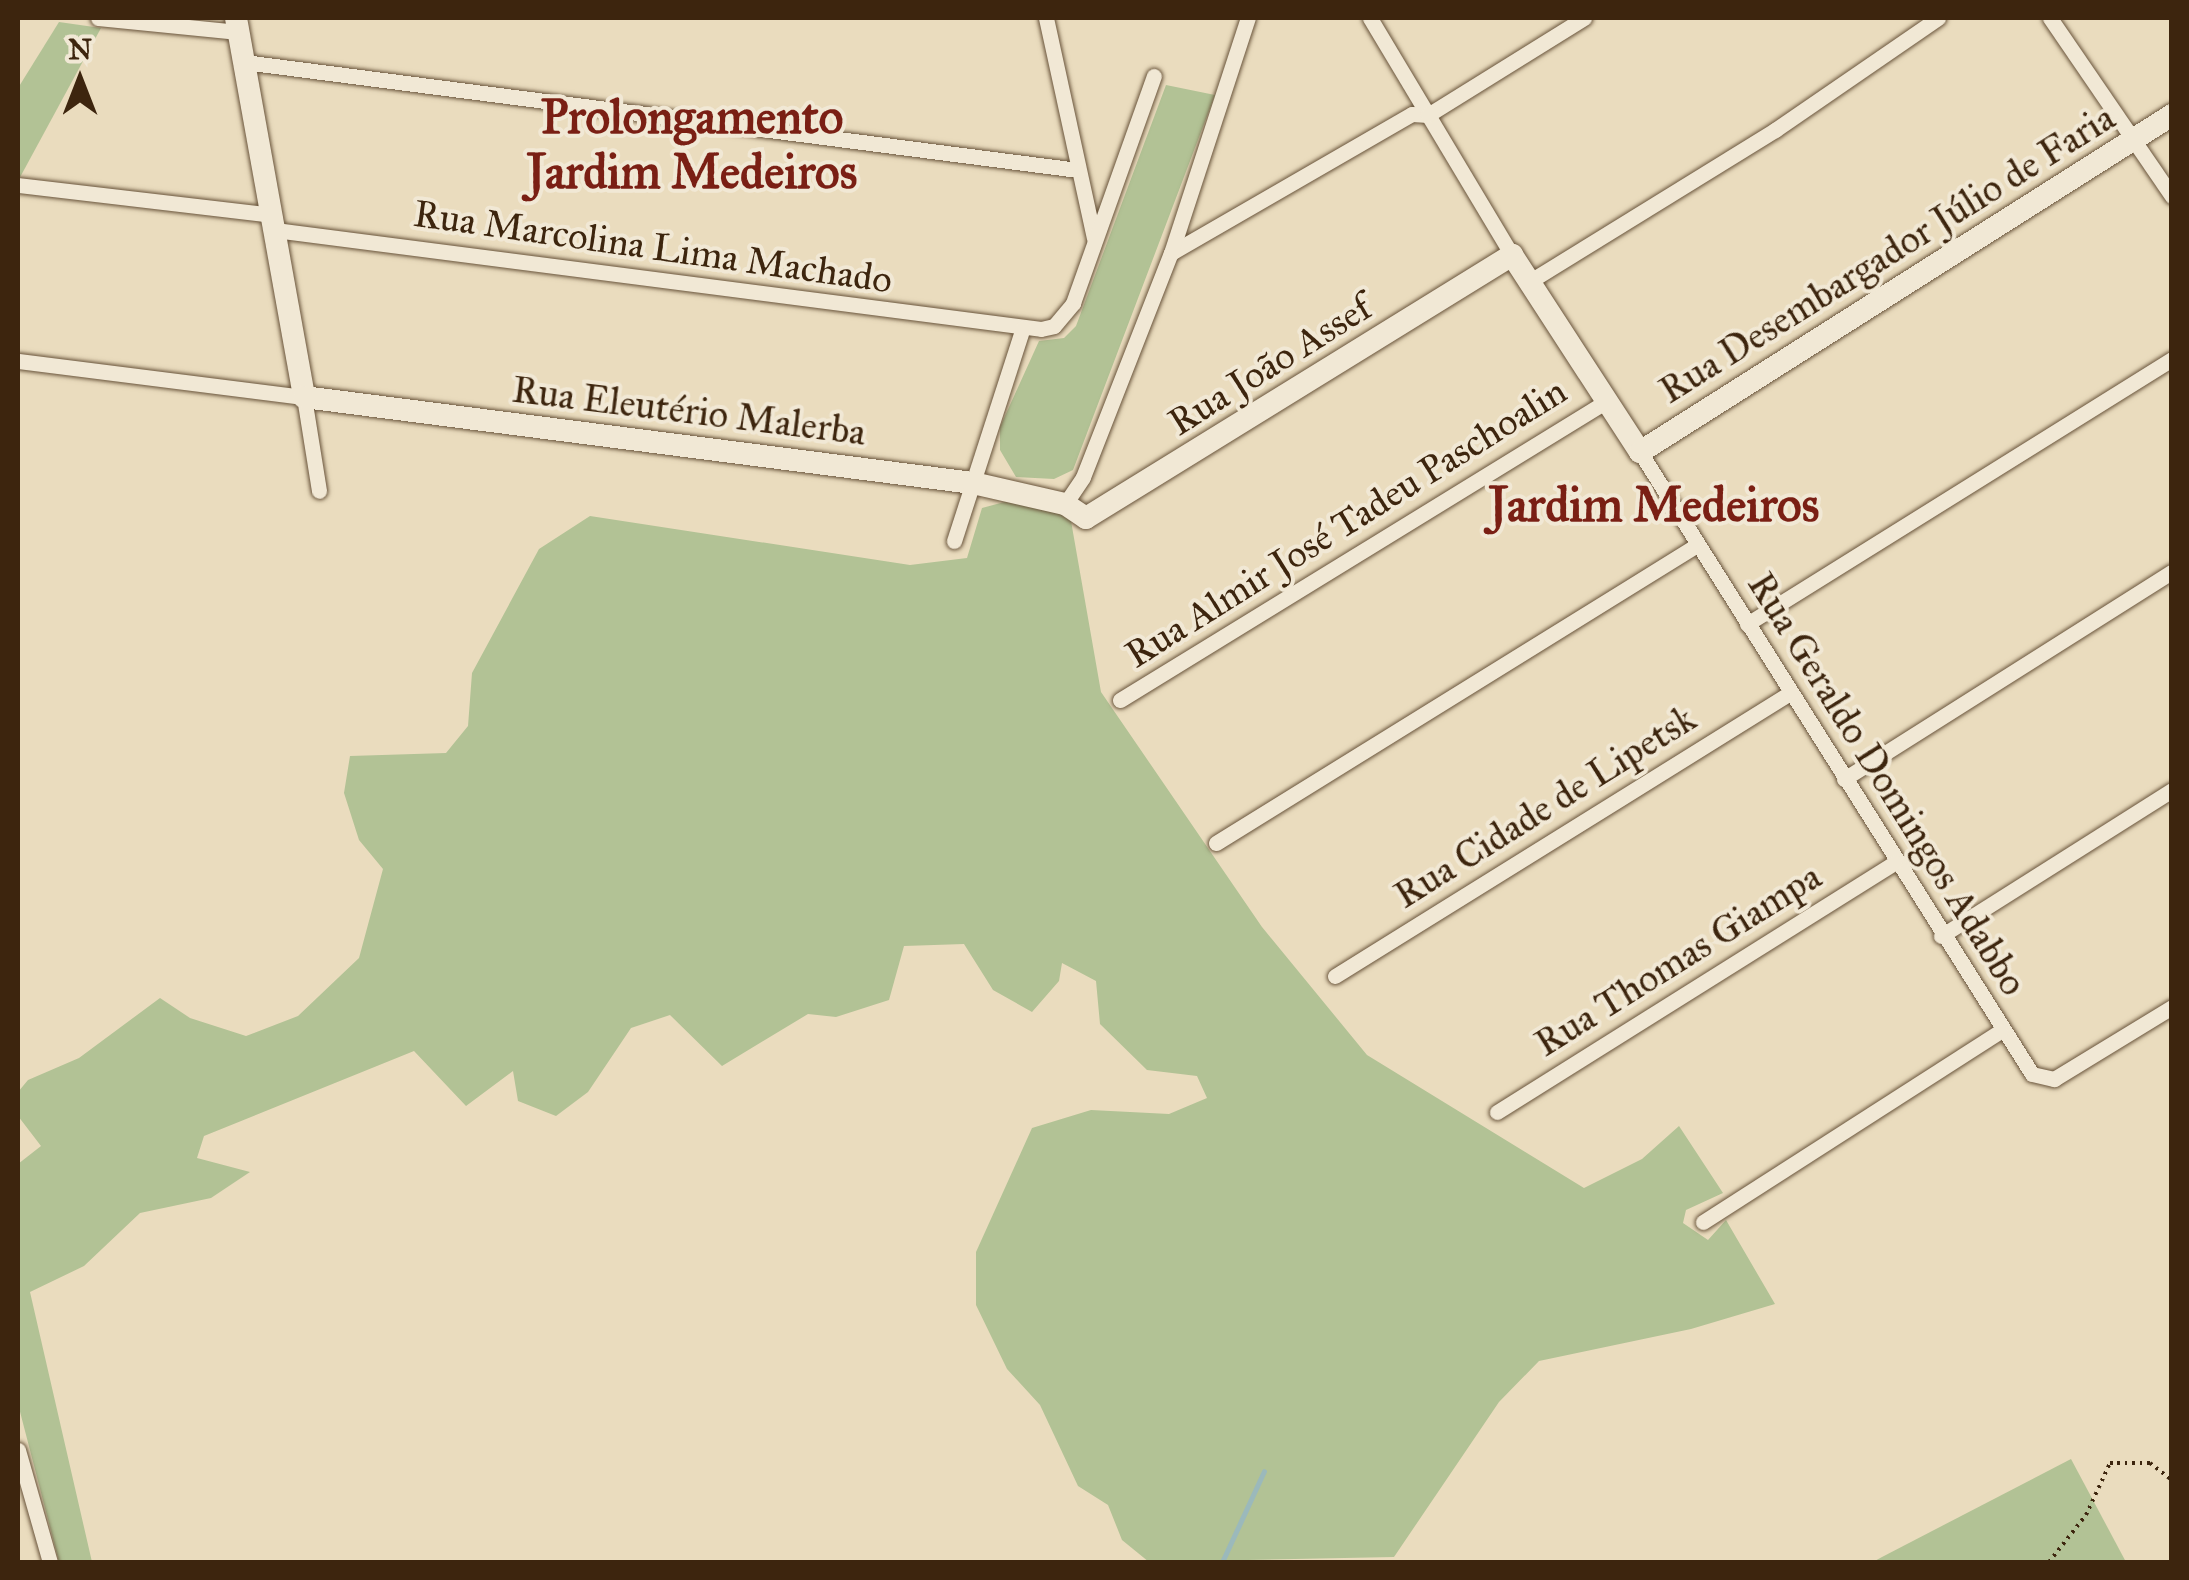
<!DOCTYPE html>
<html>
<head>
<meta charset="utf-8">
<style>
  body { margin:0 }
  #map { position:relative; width:2189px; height:1580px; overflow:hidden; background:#eadcbe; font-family:"IM FELL Great Primer",serif }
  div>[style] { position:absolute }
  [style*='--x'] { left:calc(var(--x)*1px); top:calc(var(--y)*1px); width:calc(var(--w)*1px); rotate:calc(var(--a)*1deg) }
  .green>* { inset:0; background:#b2c295 }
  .stream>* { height:5px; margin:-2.5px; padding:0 2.5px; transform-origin:2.5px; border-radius:2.5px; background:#9bb9bb }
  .path>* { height:4px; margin-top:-2px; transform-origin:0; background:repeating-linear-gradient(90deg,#3d250e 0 2.5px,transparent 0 7.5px) }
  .roads { filter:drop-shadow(0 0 2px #68533a) drop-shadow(0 0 2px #68533a) }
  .street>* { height:15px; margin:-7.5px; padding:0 7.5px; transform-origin:7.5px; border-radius:7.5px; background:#f1e8d5 }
  .secondary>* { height:22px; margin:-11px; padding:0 11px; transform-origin:11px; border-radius:11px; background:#f1e8d5 }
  span { translate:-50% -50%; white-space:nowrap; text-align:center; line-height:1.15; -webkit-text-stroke:8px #f1e8d5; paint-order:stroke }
  .street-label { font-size:38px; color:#3d250e }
  .district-label { font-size:48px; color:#7a1f14; font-weight:700 }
  .frame { position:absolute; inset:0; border:20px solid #3d250e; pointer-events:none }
  .north { position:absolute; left:30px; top:30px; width:100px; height:100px; -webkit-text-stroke:8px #f1e8d5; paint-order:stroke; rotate:0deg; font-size:28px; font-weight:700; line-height:40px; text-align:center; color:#3d250e }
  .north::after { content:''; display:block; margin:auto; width:35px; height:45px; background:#3d250e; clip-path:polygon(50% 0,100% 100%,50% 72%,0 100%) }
</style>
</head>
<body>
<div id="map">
  <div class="green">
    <i style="clip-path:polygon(59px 22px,101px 28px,18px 181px,18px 88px)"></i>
    <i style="clip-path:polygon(1166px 85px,1215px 95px,1073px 470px,1054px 479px,1016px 477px,1000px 450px,1000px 427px,1039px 341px,1064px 338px,1076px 326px)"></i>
    <i style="clip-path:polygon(1008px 501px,1049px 507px,1071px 521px,1101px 692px,1262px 927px,1367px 1055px,1584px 1188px,1642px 1159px,1679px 1126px,1723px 1193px,1686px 1210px,1683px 1223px,1708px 1240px,1726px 1220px,1775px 1304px,1691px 1329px,1539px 1361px,1499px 1402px,1394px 1557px,1149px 1562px,1122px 1540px,1108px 1505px,1078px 1486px,1040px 1405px,1007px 1369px,976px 1305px,976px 1252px,1032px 1128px,1091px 1110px,1169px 1114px,1207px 1098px,1197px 1076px,1147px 1070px,1100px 1024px,1096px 981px,1062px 963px,1059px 981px,1032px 1012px,993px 990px,964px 944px,904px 946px,889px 1000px,836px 1017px,808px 1014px,722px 1066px,670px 1015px,631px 1028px,588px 1092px,556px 1116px,518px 1101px,513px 1071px,466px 1106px,414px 1051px,204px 1136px,197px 1158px,250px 1172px,211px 1198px,140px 1213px,84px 1266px,30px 1292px,92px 1562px,59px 1562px,18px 1404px,18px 1164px,41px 1146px,18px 1116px,18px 1092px,28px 1080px,79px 1058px,160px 998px,190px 1018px,246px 1036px,298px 1016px,359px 958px,383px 869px,359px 840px,344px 793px,350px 756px,446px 753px,468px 726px,472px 673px,539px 549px,590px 516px,910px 565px,967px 558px,982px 508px)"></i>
    <i style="clip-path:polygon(2071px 1459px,2126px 1562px,1873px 1562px,1882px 1557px)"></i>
  </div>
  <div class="stream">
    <i style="--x:1222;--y:1562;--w:100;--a:-65.2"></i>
  </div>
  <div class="path">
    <i style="--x:2049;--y:1562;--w:60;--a:-51.8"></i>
    <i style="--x:2086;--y:1515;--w:57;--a:-65.2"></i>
    <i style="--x:2110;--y:1463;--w:40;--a:0"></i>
    <i style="--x:2150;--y:1463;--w:28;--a:38"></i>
  </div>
  <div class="roads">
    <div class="street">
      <i style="--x:98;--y:18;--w:141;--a:5.7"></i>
      <i style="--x:1046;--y:18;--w:225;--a:77.7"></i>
      <i style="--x:1370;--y:18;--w:276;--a:59.1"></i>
      <i style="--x:2050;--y:18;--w:216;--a:55.6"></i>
      <i style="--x:244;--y:62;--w:841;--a:7.38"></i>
      <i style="--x:18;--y:185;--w:256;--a:6.7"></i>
      <i style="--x:275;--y:230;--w:772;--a:7.36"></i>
      <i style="--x:1041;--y:329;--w:13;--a:-13"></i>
      <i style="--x:1054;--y:326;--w:30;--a:-50"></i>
      <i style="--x:1073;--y:303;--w:241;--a:-70.4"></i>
      <i style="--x:1171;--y:253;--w:278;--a:-30"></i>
      <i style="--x:1412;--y:114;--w:16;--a:4"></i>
      <i style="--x:1428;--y:115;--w:184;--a:-31.9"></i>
      <i style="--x:1532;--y:280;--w:286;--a:-31.7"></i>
      <i style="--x:1775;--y:130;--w:198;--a:-34.5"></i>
      <i style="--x:18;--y:361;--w:288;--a:7.2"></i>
      <i style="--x:304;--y:397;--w:95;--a:80.9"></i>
      <i style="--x:1640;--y:452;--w:735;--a:57.78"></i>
      <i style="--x:2032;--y:1074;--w:23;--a:13"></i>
      <i style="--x:2054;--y:1079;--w:138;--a:-31.4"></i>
      <i style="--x:1065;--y:504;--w:32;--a:-56"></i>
      <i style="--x:1083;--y:477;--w:241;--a:-68.6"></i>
      <i style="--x:1171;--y:253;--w:247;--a:-71.9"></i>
      <i style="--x:954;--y:541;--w:224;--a:-72.1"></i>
      <i style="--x:1747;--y:624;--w:501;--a:-31.94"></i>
      <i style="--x:1120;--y:700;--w:571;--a:-31.55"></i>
      <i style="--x:1844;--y:779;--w:388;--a:-32.3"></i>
      <i style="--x:1216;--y:843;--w:566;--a:-31.78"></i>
      <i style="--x:1941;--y:936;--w:273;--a:-32.3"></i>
      <i style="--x:1335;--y:976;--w:536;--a:-31.88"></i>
      <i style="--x:1497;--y:1112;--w:469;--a:-32.1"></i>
      <i style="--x:1703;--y:1222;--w:353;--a:-32.7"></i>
      <i style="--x:18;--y:1450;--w:116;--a:74.1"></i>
    </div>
    <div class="secondary">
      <i style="--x:236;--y:18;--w:385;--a:79.8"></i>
      <i style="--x:304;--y:397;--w:675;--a:7.33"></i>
      <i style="--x:973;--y:483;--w:94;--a:12.9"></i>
      <i style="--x:1065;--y:504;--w:25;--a:34"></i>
      <i style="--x:1086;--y:518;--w:501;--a:-31.69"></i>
      <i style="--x:1512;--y:255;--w:235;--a:57"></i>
      <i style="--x:1640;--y:452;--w:630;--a:-32.35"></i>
    </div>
  </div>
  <div class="street-label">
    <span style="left:653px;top:247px;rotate:8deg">Rua Marcolina Lima Machado</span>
    <span style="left:1887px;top:254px;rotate:-32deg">Rua Desembargador Júlio de Faria</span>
    <span style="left:1270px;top:365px;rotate:-32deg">Rua João Assef</span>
    <span style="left:689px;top:411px;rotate:7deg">Rua Eleutério Malerba</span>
    <span style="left:1346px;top:523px;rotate:-32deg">Rua Almir José Tadeu Paschoalin</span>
    <span style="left:1887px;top:784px;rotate:58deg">Rua Geraldo Domingos Adabbo</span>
    <span style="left:1545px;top:807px;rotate:-32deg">Rua Cidade de Lipetsk</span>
    <span style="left:1678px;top:960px;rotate:-32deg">Rua Thomas Giampa</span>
  </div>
  <div class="district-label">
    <span style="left:692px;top:144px">Prolongamento<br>Jardim Medeiros</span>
    <span style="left:1654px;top:505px">Jardim Medeiros</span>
  </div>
  <div class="frame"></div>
  <div class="north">N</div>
</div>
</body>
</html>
